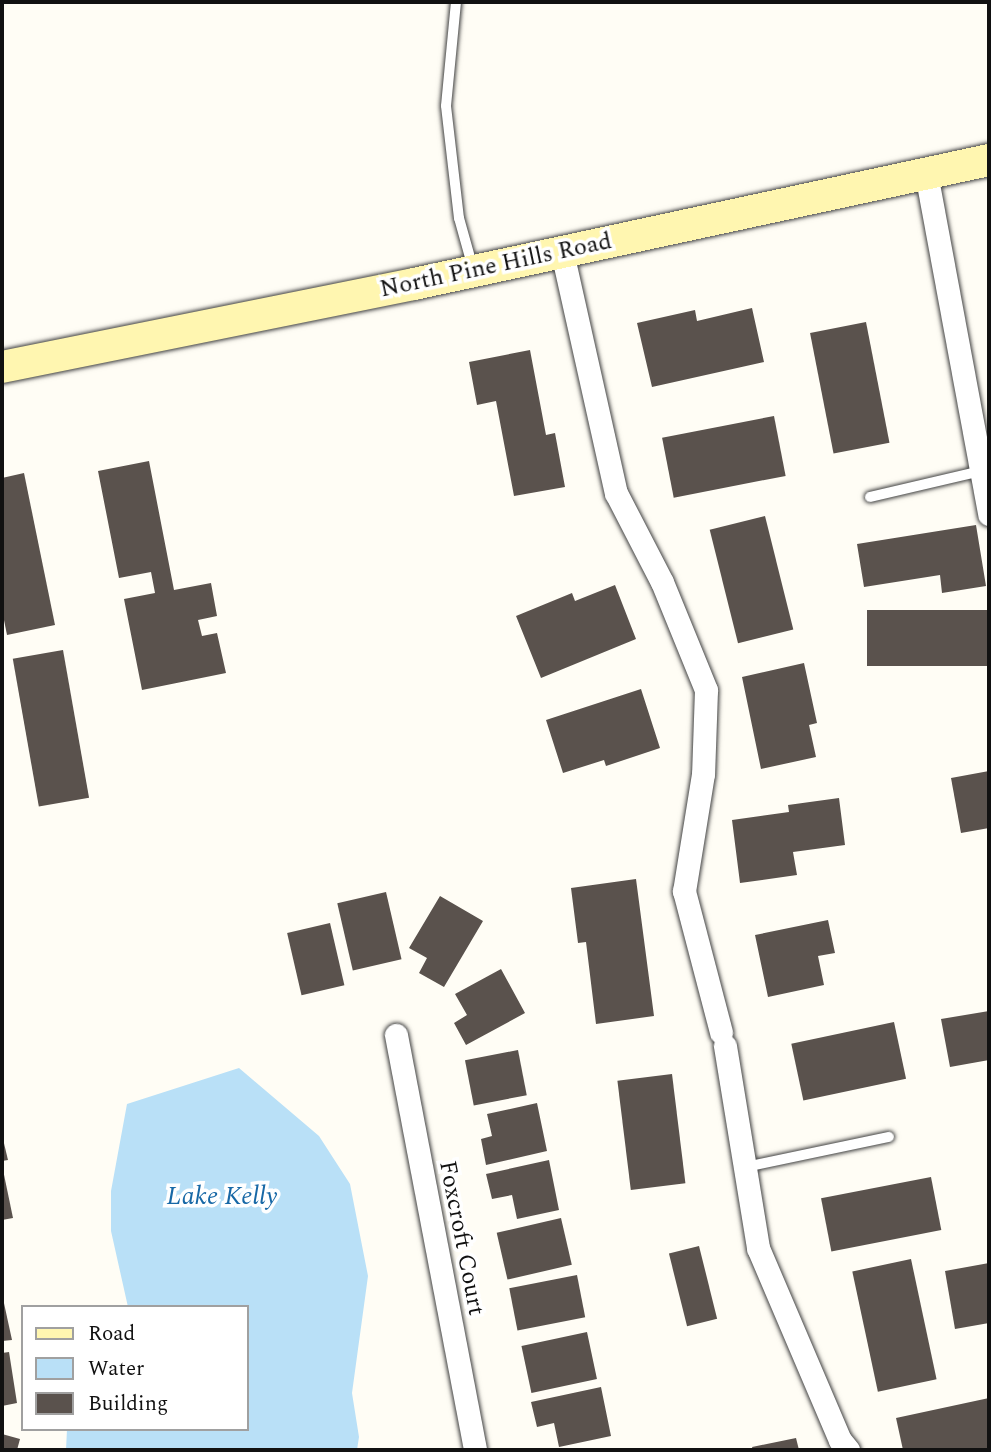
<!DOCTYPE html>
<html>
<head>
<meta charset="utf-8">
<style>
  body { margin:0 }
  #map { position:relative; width:991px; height:1452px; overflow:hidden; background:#fffdf5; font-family:Spectral,serif }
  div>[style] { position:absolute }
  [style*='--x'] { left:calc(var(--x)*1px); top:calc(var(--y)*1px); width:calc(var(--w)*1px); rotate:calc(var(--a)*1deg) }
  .water>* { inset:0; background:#b9e0f7 }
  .building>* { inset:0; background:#5a524d; transform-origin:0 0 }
  .roads { filter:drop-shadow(0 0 2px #444) drop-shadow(0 0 2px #444) }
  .lane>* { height:10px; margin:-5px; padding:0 5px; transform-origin:5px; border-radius:5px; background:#fff }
  .street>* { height:23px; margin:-11.5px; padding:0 11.5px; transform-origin:11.5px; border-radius:11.5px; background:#fff }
  .secondary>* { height:32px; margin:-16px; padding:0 16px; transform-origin:16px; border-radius:16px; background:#fff6b0 }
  span { translate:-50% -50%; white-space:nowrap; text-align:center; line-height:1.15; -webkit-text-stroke:7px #fff; paint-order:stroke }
  .street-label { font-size:24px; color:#111 }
  .water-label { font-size:26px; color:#1768a6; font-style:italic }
  .frame { position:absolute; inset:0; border:4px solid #111; pointer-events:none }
  .legend { position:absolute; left:21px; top:1305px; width:228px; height:126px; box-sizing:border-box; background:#fff; border:2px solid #a0a0a0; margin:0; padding:9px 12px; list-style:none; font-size:21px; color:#111 }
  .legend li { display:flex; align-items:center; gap:14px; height:35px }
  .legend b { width:35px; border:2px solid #a0a0a0 }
</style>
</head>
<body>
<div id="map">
  <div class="water">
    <i style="clip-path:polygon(239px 1068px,319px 1136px,350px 1184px,368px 1276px,352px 1393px,359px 1437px,357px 1450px,66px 1450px,67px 1429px,247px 1429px,247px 1307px,128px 1307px,111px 1231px,111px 1191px,127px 1104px)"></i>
  </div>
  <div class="building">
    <i style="clip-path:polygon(752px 308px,764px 362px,652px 387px,637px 323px,695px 310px,697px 321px)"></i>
    <i style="left:866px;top:322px;width:123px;height:57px;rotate:79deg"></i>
    <i style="clip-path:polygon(530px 350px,546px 435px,555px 433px,565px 487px,514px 496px,496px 401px,477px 405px,469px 362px)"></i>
    <i style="left:774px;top:416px;width:61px;height:114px;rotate:79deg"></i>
    <i style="clip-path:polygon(149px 461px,174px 590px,211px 583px,217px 616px,198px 620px,202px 636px,217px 633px,226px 673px,142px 690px,124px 599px,155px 593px,151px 572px,119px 578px,98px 471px)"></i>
    <i style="clip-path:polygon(24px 473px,55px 625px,7px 635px,2px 610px,2px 478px)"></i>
    <i style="left:765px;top:516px;width:117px;height:57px;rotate:76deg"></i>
    <i style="clip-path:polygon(976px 525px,986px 586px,942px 593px,940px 575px,864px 587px,857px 544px)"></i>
    <i style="clip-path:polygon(615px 585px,636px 639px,541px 678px,516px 616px,572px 593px,575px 601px)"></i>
    <i style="left:989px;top:610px;width:56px;height:122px;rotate:90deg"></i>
    <i style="left:63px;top:650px;width:150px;height:51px;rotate:80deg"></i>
    <i style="clip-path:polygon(804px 663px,817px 723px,809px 725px,816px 757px,761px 769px,742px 677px)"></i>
    <i style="clip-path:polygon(641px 689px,660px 748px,606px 766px,604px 760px,563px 773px,546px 720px)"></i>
    <i style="clip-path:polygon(989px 771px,989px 828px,961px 833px,951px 778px)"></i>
    <i style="clip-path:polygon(839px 798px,845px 845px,793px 852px,797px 875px,740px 883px,732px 820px,789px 812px,788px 805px)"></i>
    <i style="clip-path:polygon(636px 879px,654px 1016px,596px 1024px,586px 942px,578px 943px,571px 888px)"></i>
    <i style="left:386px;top:892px;width:69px;height:50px;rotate:77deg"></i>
    <i style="clip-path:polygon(440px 896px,483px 921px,444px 987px,419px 973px,427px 958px,409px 948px)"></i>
    <i style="clip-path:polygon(828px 920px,835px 953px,818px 956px,824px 985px,768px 997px,755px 935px)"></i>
    <i style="left:330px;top:923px;width:64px;height:44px;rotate:77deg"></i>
    <i style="clip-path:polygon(501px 969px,525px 1013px,466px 1045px,454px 1023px,467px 1015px,455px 994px)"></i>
    <i style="clip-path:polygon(989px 1011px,989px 1060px,950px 1067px,941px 1019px)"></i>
    <i style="left:894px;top:1022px;width:58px;height:105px;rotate:78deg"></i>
    <i style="left:518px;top:1050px;width:46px;height:54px;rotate:79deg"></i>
    <i style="left:672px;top:1074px;width:110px;height:55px;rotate:83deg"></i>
    <i style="clip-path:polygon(537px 1103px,547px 1151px,486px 1165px,481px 1139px,492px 1136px,487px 1114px)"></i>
    <i style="clip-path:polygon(2px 1135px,8px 1160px,2px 1161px)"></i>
    <i style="clip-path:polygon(549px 1160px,559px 1210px,517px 1219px,512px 1195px,492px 1199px,486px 1174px)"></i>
    <i style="clip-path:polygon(2px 1165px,13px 1218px,2px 1220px)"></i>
    <i style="left:931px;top:1177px;width:54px;height:112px;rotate:79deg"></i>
    <i style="left:561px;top:1218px;width:48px;height:66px;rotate:77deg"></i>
    <i style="left:699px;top:1246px;width:75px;height:31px;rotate:76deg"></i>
    <i style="left:911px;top:1259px;width:123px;height:60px;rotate:78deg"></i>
    <i style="clip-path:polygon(989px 1263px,989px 1323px,955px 1329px,945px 1271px)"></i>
    <i style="left:577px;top:1275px;width:43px;height:69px;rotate:79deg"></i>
    <i style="clip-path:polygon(2px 1294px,12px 1340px,2px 1341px)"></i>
    <i style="left:587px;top:1332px;width:48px;height:67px;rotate:78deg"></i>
    <i style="clip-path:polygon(9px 1352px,17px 1403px,2px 1406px,2px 1353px)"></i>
    <i style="clip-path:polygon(601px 1387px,611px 1436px,559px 1447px,554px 1423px,537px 1427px,531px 1402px)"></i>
    <i style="clip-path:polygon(989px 1398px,989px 1450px,903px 1450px,896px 1418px)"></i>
    <i style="clip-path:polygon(2px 1434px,20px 1439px,17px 1450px,2px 1450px)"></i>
    <i style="clip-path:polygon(796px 1438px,799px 1450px,753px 1450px,752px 1447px)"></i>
  </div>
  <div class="roads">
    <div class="lane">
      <i style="--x:456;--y:2;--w:104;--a:95.5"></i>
      <i style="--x:446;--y:106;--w:113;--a:83.4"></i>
      <i style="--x:459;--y:218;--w:52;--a:74.4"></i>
      <i style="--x:870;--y:497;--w:114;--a:-13.2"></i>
      <i style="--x:745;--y:1167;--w:147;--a:-11.8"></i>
    </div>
    <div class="street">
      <i style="--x:926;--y:173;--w:347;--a:79.5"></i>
      <i style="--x:562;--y:252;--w:247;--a:77.4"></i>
      <i style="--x:616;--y:493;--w:100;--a:62.7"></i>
      <i style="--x:662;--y:582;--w:117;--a:67.8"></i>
      <i style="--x:706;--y:690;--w:84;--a:92"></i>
      <i style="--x:703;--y:774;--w:119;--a:99.2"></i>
      <i style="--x:684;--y:891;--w:146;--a:75.3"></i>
      <i style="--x:396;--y:1035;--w:422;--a:79.2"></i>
      <i style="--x:725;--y:1046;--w:205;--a:80.7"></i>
      <i style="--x:758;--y:1248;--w:209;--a:66.9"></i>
      <i style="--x:840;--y:1440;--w:13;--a:51"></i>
    </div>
    <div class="secondary">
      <i style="--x:2;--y:367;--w:420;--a:-11.4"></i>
      <i style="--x:414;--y:284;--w:588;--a:-12.17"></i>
    </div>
  </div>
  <div class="street-label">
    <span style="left:496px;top:266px;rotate:-12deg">North Pine Hills Road</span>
    <span style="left:461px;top:1238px;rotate:79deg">Foxcroft Court</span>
  </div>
  <div class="water-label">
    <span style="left:222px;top:1197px">Lake Kelly</span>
  </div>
  <div class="frame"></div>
  <ul class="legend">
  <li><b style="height:9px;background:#fff6b0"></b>Road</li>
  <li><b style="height:19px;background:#b9e0f7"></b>Water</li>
  <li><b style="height:19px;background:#5a524d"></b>Building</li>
  </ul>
</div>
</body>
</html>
